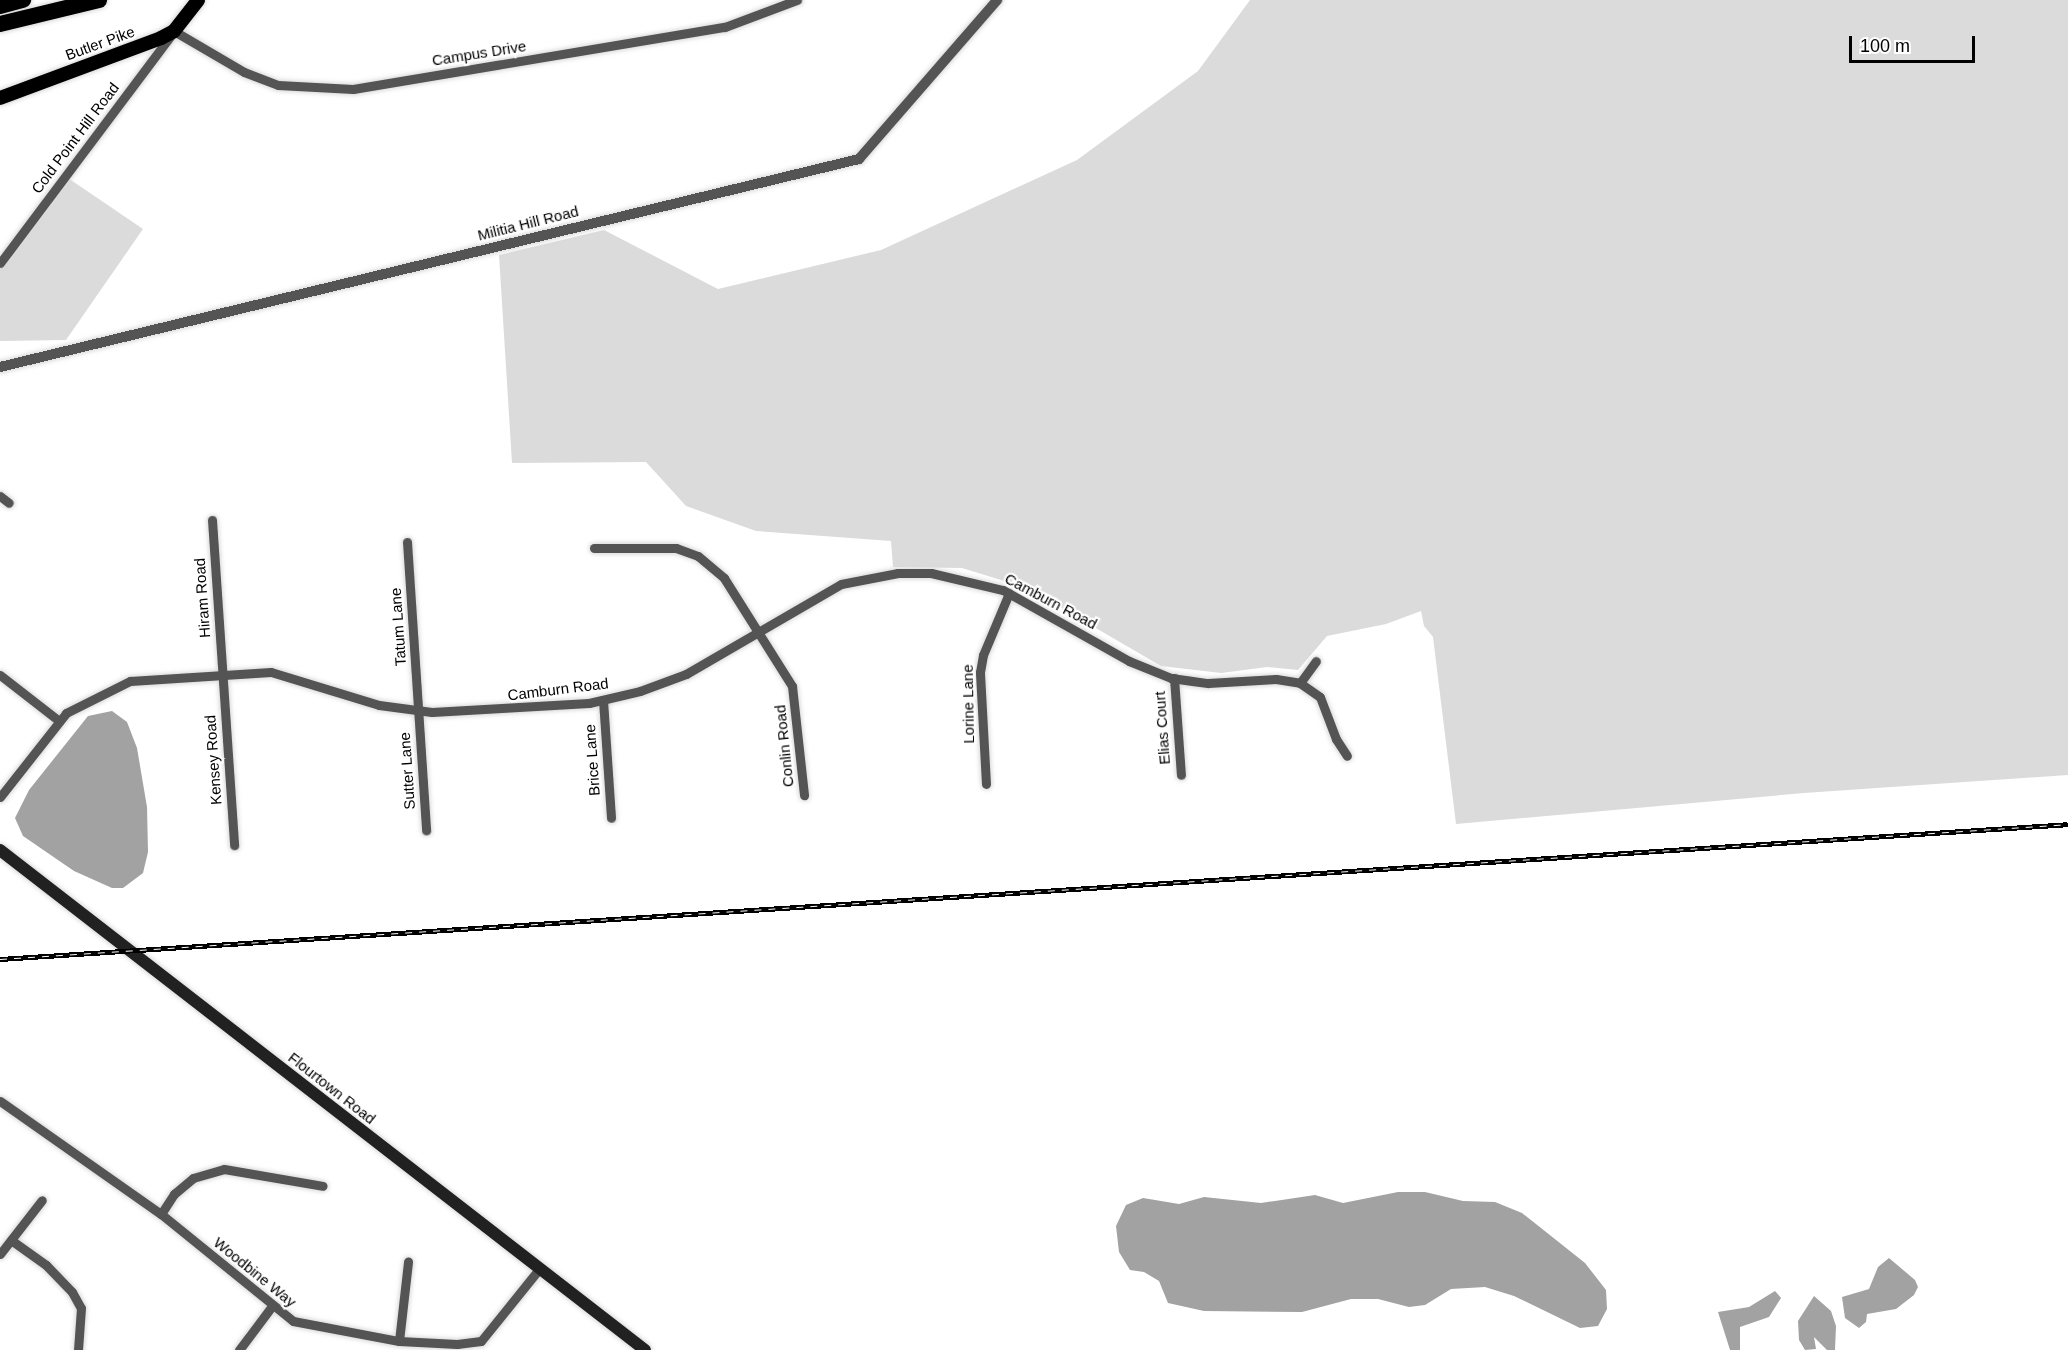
<!DOCTYPE html>
<html>
<head>
<meta charset="utf-8">
<style>
  body { margin:0 }
  #map { position:relative; width:2068px; height:1350px; overflow:hidden; background:#fff; font-family:Helvetica,sans-serif }
  div>[style] { position:absolute }
  [style*='--x'] { left:calc(var(--x)*1px); top:calc(var(--y)*1px); width:calc(var(--w)*1px); rotate:calc(var(--a)*1deg) }
  .green>* { inset:0; background:#dbdbdb }
  .water>* { inset:0; background:#a2a2a2 }
  .roads { filter:drop-shadow(0 0 2px #dbdbdb) drop-shadow(0 0 2px #dbdbdb) }
  .minor>* { height:9px; margin:-4.5px; padding:0 4.5px; transform-origin:4.5px; border-radius:4.5px; background:#545454 }
  .tertiary>* { height:10px; margin:-5px; padding:0 5px; transform-origin:5px; border-radius:5px; background:#545454 }
  .secondary>* { height:12px; margin:-6px; padding:0 6px; transform-origin:6px; border-radius:6px; background:#212121 }
  .primary>* { height:14px; margin:-7px; padding:0 7px; transform-origin:7px; border-radius:7px; background:#000 }
  .motorway>* { height:16px; margin:-8px; padding:0 8px; transform-origin:8px; border-radius:8px; background:#000 }
  .rail>* { height:4.5px; margin-top:-2.25px; transform-origin:0; background:repeating-linear-gradient(90deg,#fff 0 7px,#000 0 14px); box-sizing:border-box; border-block:2px solid #000 }
  span { translate:-50% -50%; white-space:nowrap; text-align:center; line-height:1.15; -webkit-text-stroke:4.5px #fff; paint-order:stroke }
  .street-label { font-size:15px; color:#000 }
  .scale { position:absolute; left:1849px; top:36px; width:126px; height:27px; box-sizing:border-box; border:3px solid #000; border-top:0; padding-left:8px; font-size:18px; line-height:21px; white-space:nowrap; color:#000; -webkit-text-stroke:4px #fff; paint-order:stroke }
</style>
</head>
<body>
<div id="map">
  <div class="green">
    <i style="clip-path:polygon(1250px 0,2068px 0,2068px 775px,1804px 793px,1456px 824px,1433px 637px,1424px 626px,1421px 611px,1386px 624px,1327px 636px,1298px 670px,1267px 667px,1221px 673px,1161px 666px,1027px 588px,962px 568px,893px 567px,891px 541px,756px 531px,686px 506px,646px 462px,512px 463px,499px 255px,604px 230px,718px 289px,881px 250px,1077px 160px,1198px 71px)"></i>
    <i style="clip-path:polygon(65px 176px,143px 229px,66px 340px,0 341px,0 263px)"></i>
  </div>
  <div class="water">
    <i style="clip-path:polygon(112px 711px,127px 722px,137px 748px,147px 807px,148px 852px,143px 873px,123px 888px,112px 888px,74px 871px,23px 836px,15px 818px,29px 790px,88px 716px)"></i>
    <i style="clip-path:polygon(1398px 1192px,1425px 1192px,1463px 1201px,1495px 1202px,1522px 1213px,1585px 1263px,1606px 1290px,1607px 1309px,1598px 1326px,1580px 1328px,1514px 1296px,1485px 1287px,1451px 1289px,1425px 1305px,1409px 1307px,1378px 1299px,1351px 1299px,1302px 1312px,1204px 1311px,1168px 1303px,1159px 1281px,1144px 1272px,1130px 1270px,1119px 1252px,1116px 1226px,1126px 1205px,1143px 1198px,1179px 1204px,1204px 1197px,1261px 1203px,1315px 1195px,1343px 1203px)"></i>
    <i style="clip-path:polygon(1889px 1258px,1915px 1280px,1918px 1287px,1914px 1295px,1896px 1309px,1867px 1314px,1866px 1322px,1859px 1328px,1845px 1318px,1842px 1297px,1869px 1289px,1878px 1267px)"></i>
    <i style="clip-path:polygon(1775px 1291px,1781px 1298px,1769px 1317px,1740px 1327px,1740px 1350px,1730px 1350px,1718px 1312px,1749px 1307px)"></i>
    <i style="clip-path:polygon(1814px 1296px,1831px 1311px,1836px 1326px,1835px 1350px,1827px 1350px,1814px 1337px,1816px 1349px,1805px 1350px,1799px 1340px,1798px 1321px)"></i>
  </div>
  <div class="roads">
    <div class="minor">
      <i style="--x:0;--y:263;--w:290;--a:-53.1"></i>
      <i style="--x:174;--y:31;--w:81;--a:30.4"></i>
      <i style="--x:244;--y:72;--w:36;--a:21"></i>
      <i style="--x:278;--y:85;--w:75;--a:3.1"></i>
      <i style="--x:353;--y:89;--w:377;--a:-9.5"></i>
      <i style="--x:725;--y:27;--w:77;--a:-20.6"></i>
      <i style="--x:0;--y:496;--w:11;--a:38"></i>
      <i style="--x:212;--y:520;--w:326;--a:86.1"></i>
      <i style="--x:407;--y:542;--w:289;--a:86.2"></i>
      <i style="--x:594;--y:548;--w:82;--a:0"></i>
      <i style="--x:676;--y:548;--w:23;--a:20"></i>
      <i style="--x:698;--y:556;--w:34;--a:40"></i>
      <i style="--x:724;--y:578;--w:128;--a:57.8"></i>
      <i style="--x:792;--y:686;--w:110;--a:83.7"></i>
      <i style="--x:0;--y:675;--w:75;--a:37.9"></i>
      <i style="--x:1174;--y:678;--w:97;--a:85.9"></i>
      <i style="--x:1300;--y:683;--w:27;--a:-54"></i>
      <i style="--x:603;--y:700;--w:118;--a:86.1"></i>
      <i style="--x:986;--y:784;--w:112;--a:-93.1"></i>
      <i style="--x:980;--y:672;--w:17;--a:-80"></i>
      <i style="--x:983;--y:655;--w:67;--a:-67.2"></i>
      <i style="--x:0;--y:797;--w:107;--a:-51.8"></i>
      <i style="--x:66;--y:713;--w:72;--a:-26.6"></i>
      <i style="--x:130;--y:681;--w:141;--a:-3.7"></i>
      <i style="--x:271;--y:672;--w:113;--a:17"></i>
      <i style="--x:379;--y:705;--w:53;--a:7.5"></i>
      <i style="--x:432;--y:712;--w:157;--a:-3.3"></i>
      <i style="--x:589;--y:703;--w:52;--a:-13.2"></i>
      <i style="--x:640;--y:691;--w:49;--a:-20.3"></i>
      <i style="--x:686;--y:674;--w:179;--a:-30.1"></i>
      <i style="--x:841;--y:584;--w:58;--a:-10.9"></i>
      <i style="--x:898;--y:573;--w:33;--a:0"></i>
      <i style="--x:931;--y:573;--w:74;--a:13.3"></i>
      <i style="--x:1003;--y:590;--w:145;--a:29.4"></i>
      <i style="--x:1129;--y:661;--w:45;--a:22"></i>
      <i style="--x:1171;--y:678;--w:37;--a:8"></i>
      <i style="--x:1208;--y:683;--w:68;--a:-3.4"></i>
      <i style="--x:1276;--y:679;--w:24;--a:9"></i>
      <i style="--x:1300;--y:683;--w:24;--a:35"></i>
      <i style="--x:1320;--y:697;--w:45;--a:69.1"></i>
      <i style="--x:1336;--y:739;--w:20;--a:57"></i>
      <i style="--x:0;--y:1101;--w:197;--a:35.1"></i>
      <i style="--x:161;--y:1214;--w:170;--a:39"></i>
      <i style="--x:293;--y:1321;--w:108;--a:10.7"></i>
      <i style="--x:399;--y:1341;--w:58;--a:3"></i>
      <i style="--x:457;--y:1344;--w:24;--a:-7"></i>
      <i style="--x:481;--y:1341;--w:92;--a:-51.1"></i>
      <i style="--x:161;--y:1214;--w:24;--a:-57"></i>
      <i style="--x:174;--y:1194;--w:25;--a:-40"></i>
      <i style="--x:193;--y:1178;--w:32;--a:-16"></i>
      <i style="--x:224;--y:1169;--w:100;--a:9.7"></i>
      <i style="--x:11;--y:1240;--w:43;--a:35.5"></i>
      <i style="--x:46;--y:1265;--w:37;--a:46"></i>
      <i style="--x:72;--y:1292;--w:18;--a:61"></i>
      <i style="--x:81;--y:1308;--w:42;--a:94.1"></i>
      <i style="--x:0;--y:1254;--w:68;--a:-52.1"></i>
      <i style="--x:399;--y:1341;--w:80;--a:-83.5"></i>
      <i style="--x:239;--y:1350;--w:55;--a:-53.1"></i>
    </div>
    <div class="tertiary">
      <i style="--x:0;--y:367;--w:884;--a:-13.61"></i>
      <i style="--x:859;--y:159;--w:211;--a:-49"></i>
    </div>
    <div class="secondary">
      <i style="--x:0;--y:850;--w:816;--a:37.78"></i>
    </div>
    <div class="primary">
      <i style="--x:0;--y:98;--w:172;--a:-20.4"></i>
      <i style="--x:161;--y:38;--w:15;--a:-28"></i>
      <i style="--x:174;--y:31;--w:39;--a:-52"></i>
    </div>
    <div class="motorway">
      <i style="--x:0;--y:6;--w:24;--a:-15"></i>
      <i style="--x:0;--y:24;--w:102;--a:-13.6"></i>
    </div>
  </div>
  <div class="rail">
    <i style="--x:0;--y:959;--w:2072;--a:-3.73"></i>
  </div>
  <div class="street-label">
    <span style="left:100px;top:43px;rotate:-20deg">Butler Pike</span>
    <span style="left:479px;top:53px;rotate:-9deg">Campus Drive</span>
    <span style="left:75px;top:138px;rotate:-53deg">Cold Point Hill Road</span>
    <span style="left:528px;top:223px;rotate:-14deg">Militia Hill Road</span>
    <span style="left:202px;top:598px;rotate:-94deg">Hiram Road</span>
    <span style="left:1051px;top:601px;rotate:28deg">Camburn Road</span>
    <span style="left:398px;top:627px;rotate:-94deg">Tatum Lane</span>
    <span style="left:558px;top:689px;rotate:-7deg">Camburn Road</span>
    <span style="left:968px;top:704px;rotate:-91deg">Lorine Lane</span>
    <span style="left:1162px;top:728px;rotate:-94deg">Elias Court</span>
    <span style="left:784px;top:746px;rotate:-96deg">Conlin Road</span>
    <span style="left:213px;top:760px;rotate:-94deg">Kensey Road</span>
    <span style="left:592px;top:760px;rotate:-94deg">Brice Lane</span>
    <span style="left:407px;top:771px;rotate:-94deg">Sutter Lane</span>
    <span style="left:332px;top:1088px;rotate:38deg">Flourtown Road</span>
    <span style="left:255px;top:1272px;rotate:39deg">Woodbine Way</span>
  </div>
  <div class="scale">100 m</div>
</div>
</body>
</html>
